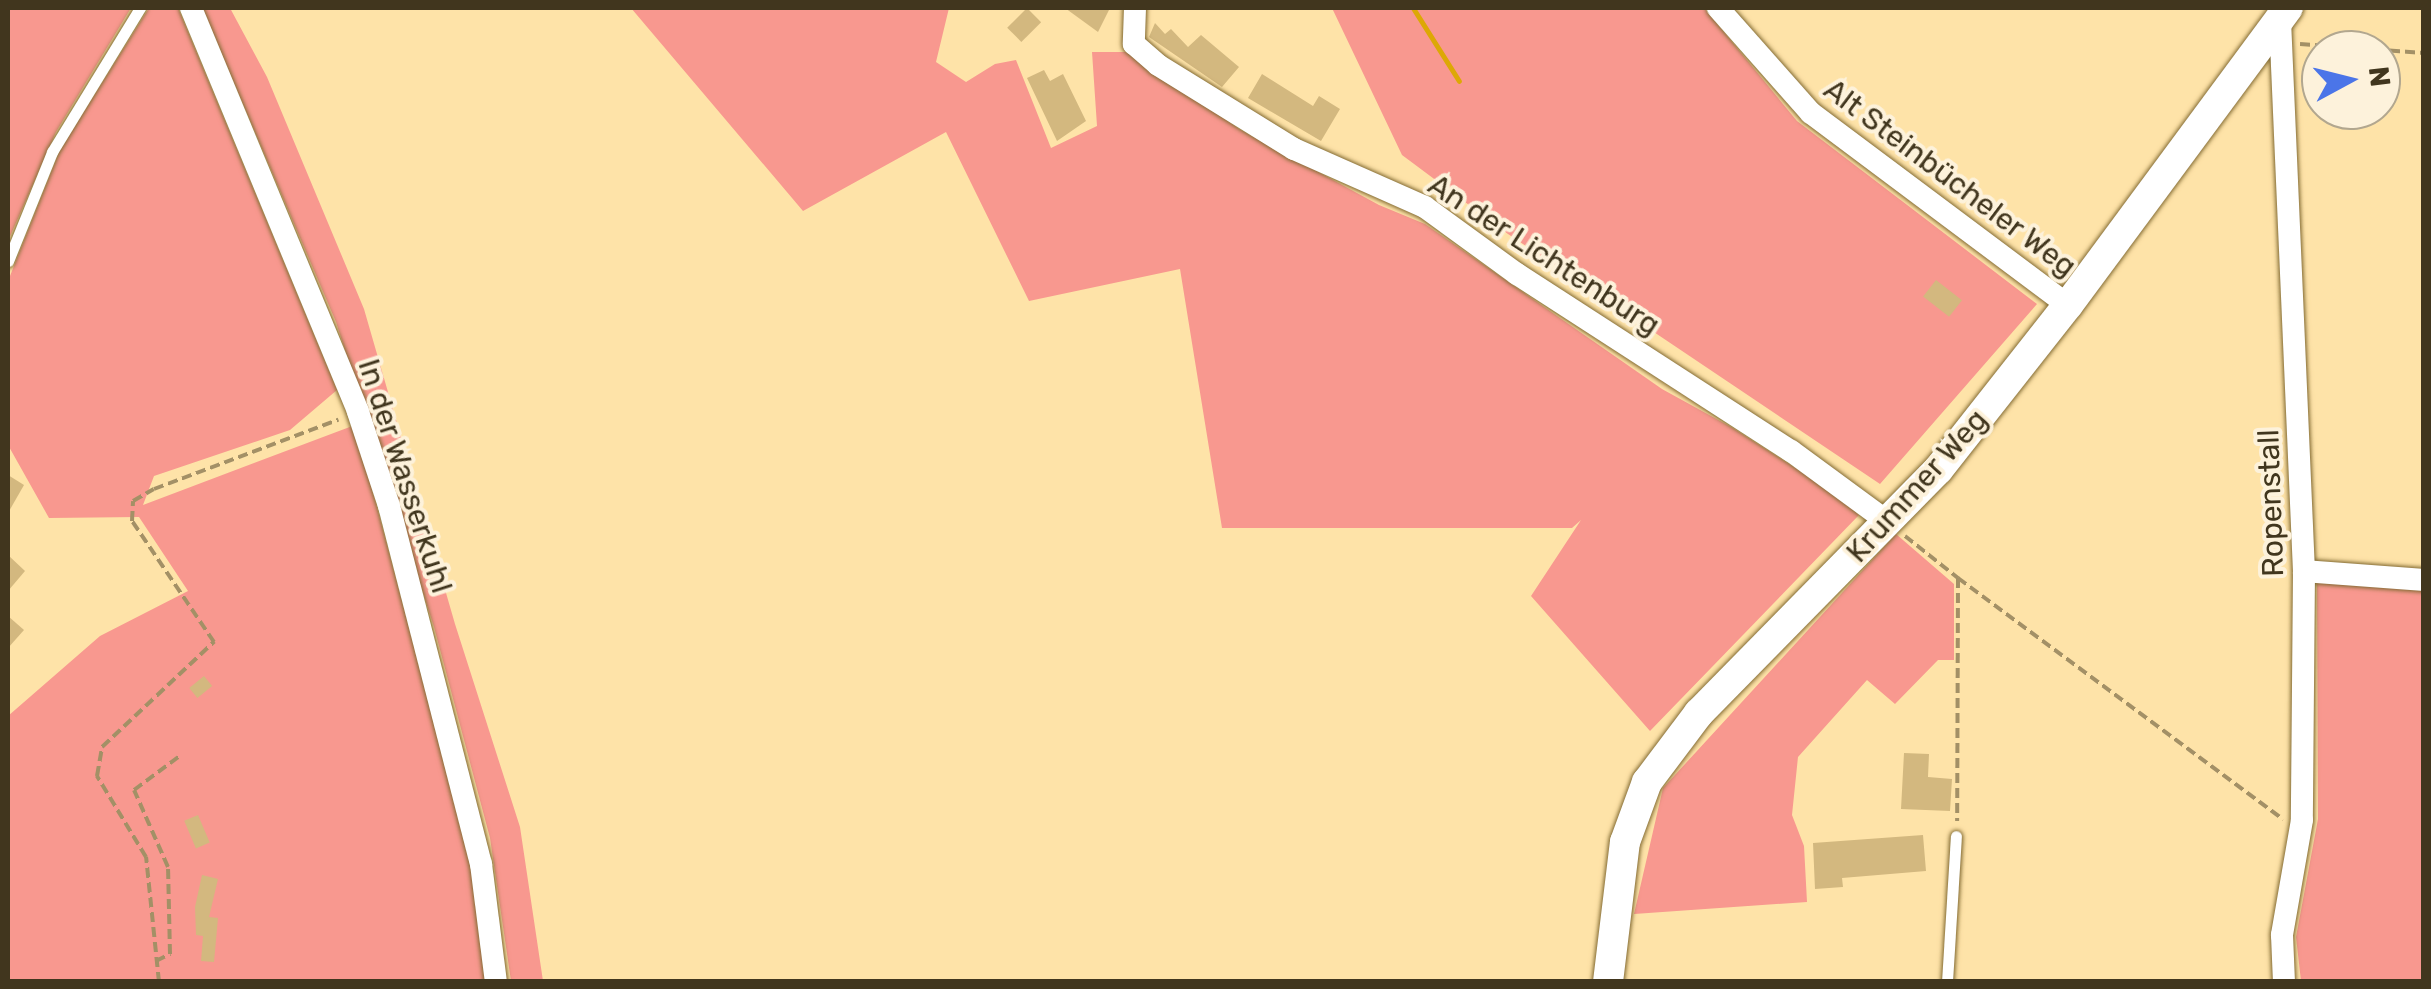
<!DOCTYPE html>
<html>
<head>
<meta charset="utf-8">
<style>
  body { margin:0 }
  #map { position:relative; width:2431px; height:989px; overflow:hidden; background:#fee3a8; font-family:Rubik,sans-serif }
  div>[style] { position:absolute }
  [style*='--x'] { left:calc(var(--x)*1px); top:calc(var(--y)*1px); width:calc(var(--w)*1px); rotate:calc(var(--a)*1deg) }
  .green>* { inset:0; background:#f8988f }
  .stream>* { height:5px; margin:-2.5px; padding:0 2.5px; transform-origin:2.5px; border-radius:2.5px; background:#dda805 }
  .building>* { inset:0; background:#d3b87f; transform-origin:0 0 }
  .path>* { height:4px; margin-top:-2px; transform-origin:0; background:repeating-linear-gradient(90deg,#a39066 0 10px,transparent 0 15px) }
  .roads { filter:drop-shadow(0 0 2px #836b33) drop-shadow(0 0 2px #836b33) }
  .service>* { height:11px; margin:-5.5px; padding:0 5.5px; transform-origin:5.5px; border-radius:5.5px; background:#fff }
  .minor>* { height:22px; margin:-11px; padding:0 11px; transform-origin:11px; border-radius:11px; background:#fff }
  .secondary>* { height:30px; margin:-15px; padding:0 15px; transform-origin:15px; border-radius:15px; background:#fff }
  span { translate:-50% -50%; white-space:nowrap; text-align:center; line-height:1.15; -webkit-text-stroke:8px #fdf2db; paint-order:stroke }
  .street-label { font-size:30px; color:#41361e }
  .frame { position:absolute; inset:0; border:10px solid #41361e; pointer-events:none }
  .north { position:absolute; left:2301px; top:30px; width:100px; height:100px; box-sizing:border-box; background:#fdf2db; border:2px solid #b2a78f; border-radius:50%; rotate:83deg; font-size:28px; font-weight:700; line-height:40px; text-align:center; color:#41361e }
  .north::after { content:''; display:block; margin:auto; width:35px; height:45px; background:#4b75e8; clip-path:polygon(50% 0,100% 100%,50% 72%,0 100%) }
</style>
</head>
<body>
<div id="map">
  <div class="green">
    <i style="clip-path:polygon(8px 8px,131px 8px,56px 132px,8px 241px)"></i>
    <i style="clip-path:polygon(149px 8px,178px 8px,337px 390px,290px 430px,154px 476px,143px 505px,355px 425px,475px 876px,488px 981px,8px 981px,8px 716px,100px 636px,188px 591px,139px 517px,49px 518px,8px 445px,8px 281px,60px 150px)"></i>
    <i style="clip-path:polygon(202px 8px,230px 8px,267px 77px,364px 309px,455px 624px,520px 827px,543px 981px,511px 981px,490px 838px,434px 627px,336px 322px)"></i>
    <i style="clip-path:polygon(631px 8px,949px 8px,936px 62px,966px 82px,995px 64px,1016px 60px,1051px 148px,1097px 126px,1092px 52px,1129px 52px,1239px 129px,1379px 205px,1425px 224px,1662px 389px,1731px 427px,1836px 494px,1859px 515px,1650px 731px,1531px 596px,1581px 520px,1572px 528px,1222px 528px,1180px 269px,1029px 301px,946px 132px,803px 211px)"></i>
    <i style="clip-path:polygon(1332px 8px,1704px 8px,1797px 121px,2037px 304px,1880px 484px,1508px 234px,1402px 155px)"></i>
    <i style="clip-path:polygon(1896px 534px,1954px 584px,1954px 660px,1938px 660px,1895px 704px,1867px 680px,1798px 757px,1792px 815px,1804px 846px,1807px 902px,1634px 914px,1663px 788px)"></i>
    <i style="clip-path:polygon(2317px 582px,2423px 589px,2423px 981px,2301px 981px,2296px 937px,2318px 819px)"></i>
  </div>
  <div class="stream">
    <i style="--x:1413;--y:8;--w:86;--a:57.8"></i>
  </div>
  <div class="building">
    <i style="left:1027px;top:8px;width:20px;height:28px;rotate:45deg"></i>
    <i style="clip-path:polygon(1065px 8px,1110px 8px,1098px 32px)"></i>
    <i style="clip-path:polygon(1155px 23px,1165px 34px,1171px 29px,1188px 47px,1201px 35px,1239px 67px,1222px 87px,1149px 37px)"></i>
    <i style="clip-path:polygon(1044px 70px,1050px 81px,1063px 74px,1086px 121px,1057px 141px,1027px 78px)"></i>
    <i style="clip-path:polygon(1262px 74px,1313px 106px,1319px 96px,1340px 109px,1321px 141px,1248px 98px)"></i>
    <i style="left:1936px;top:280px;width:33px;height:21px;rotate:38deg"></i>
    <i style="clip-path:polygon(8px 475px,24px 485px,8px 513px)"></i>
    <i style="clip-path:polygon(8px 555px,25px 571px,8px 591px)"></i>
    <i style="clip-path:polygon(8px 616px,24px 630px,8px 648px)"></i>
    <i style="left:204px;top:676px;width:13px;height:19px;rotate:51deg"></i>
    <i style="clip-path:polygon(1904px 753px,1929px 754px,1928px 777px,1952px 779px,1950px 811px,1901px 809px)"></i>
    <i style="left:198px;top:815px;width:30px;height:15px;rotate:67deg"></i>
    <i style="clip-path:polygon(1923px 835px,1926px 871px,1842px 878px,1843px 887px,1815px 889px,1813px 843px)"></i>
    <i style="clip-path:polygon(202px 875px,218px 879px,209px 917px,218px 918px,214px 962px,201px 961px,203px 936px,196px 935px,195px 907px)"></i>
  </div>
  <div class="path">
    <i style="--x:2300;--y:44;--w:124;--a:4.2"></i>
    <i style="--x:1905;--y:536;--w:68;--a:38.4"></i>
    <i style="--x:1958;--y:578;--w:243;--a:90.2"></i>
    <i style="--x:1958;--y:578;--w:405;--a:36.6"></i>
    <i style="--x:156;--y:961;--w:16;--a:-27"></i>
    <i style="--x:170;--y:954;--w:87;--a:-91.3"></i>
    <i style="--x:168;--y:867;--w:84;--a:-113.8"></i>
    <i style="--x:134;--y:790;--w:59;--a:-36.7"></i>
    <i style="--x:159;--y:982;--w:126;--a:-95.9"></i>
    <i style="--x:146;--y:857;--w:95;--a:-121.2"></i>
    <i style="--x:97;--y:776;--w:29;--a:-80"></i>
    <i style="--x:102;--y:747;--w:154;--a:-43.2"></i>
    <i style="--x:214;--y:642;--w:146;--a:-124.1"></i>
    <i style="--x:132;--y:521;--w:20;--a:-87"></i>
    <i style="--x:133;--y:501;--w:24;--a:-30"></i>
    <i style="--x:154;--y:489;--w:197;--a:-20.6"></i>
  </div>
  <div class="roads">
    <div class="service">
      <i style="--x:8;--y:261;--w:118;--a:-68"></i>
      <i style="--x:52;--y:152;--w:169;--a:-58.6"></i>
      <i style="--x:1947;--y:982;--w:146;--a:-86.5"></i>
    </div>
    <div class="minor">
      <i style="--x:191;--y:8;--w:437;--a:67.5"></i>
      <i style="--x:358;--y:412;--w:99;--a:71.7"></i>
      <i style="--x:389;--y:506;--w:370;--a:75.6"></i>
      <i style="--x:481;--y:864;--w:119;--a:82.8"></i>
      <i style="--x:1135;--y:8;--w:36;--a:92"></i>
      <i style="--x:1134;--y:44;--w:32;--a:41"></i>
      <i style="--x:1158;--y:65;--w:160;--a:31.7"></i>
      <i style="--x:1294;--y:149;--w:143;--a:23.9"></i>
      <i style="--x:1425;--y:207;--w:114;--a:36.1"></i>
      <i style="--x:1517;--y:274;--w:326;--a:32.9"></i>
      <i style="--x:1791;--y:451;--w:122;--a:36.3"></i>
      <i style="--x:1718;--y:8;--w:140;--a:48.5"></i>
      <i style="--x:1811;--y:113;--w:321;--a:36.8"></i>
      <i style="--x:2280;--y:20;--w:552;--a:87.51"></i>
      <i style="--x:2304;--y:571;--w:249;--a:90.5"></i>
      <i style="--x:2302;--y:820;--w:117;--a:99.9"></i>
      <i style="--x:2282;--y:935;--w:47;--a:87.6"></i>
      <i style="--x:2304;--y:571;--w:120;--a:4.3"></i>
    </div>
    <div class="secondary">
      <i style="--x:1608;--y:982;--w:141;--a:-83.1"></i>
      <i style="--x:1625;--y:842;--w:64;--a:-69.9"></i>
      <i style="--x:1647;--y:782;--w:86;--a:-53"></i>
      <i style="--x:1699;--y:713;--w:341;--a:-45.5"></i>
      <i style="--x:1938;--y:470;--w:210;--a:-51.8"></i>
      <i style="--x:2068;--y:305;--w:370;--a:-53.5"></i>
    </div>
  </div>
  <div class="street-label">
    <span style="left:1950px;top:178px;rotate:37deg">Alt Steinbücheler Weg</span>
    <span style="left:1544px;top:255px;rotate:33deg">An der Lichtenburg</span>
    <span style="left:405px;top:476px;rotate:72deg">In der Wasserkuhl</span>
    <span style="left:1917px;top:486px;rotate:-48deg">Krummer Weg</span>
    <span style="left:2271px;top:503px;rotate:-92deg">Ropenstall</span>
  </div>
  <div class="frame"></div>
  <div class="north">N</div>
</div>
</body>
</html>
